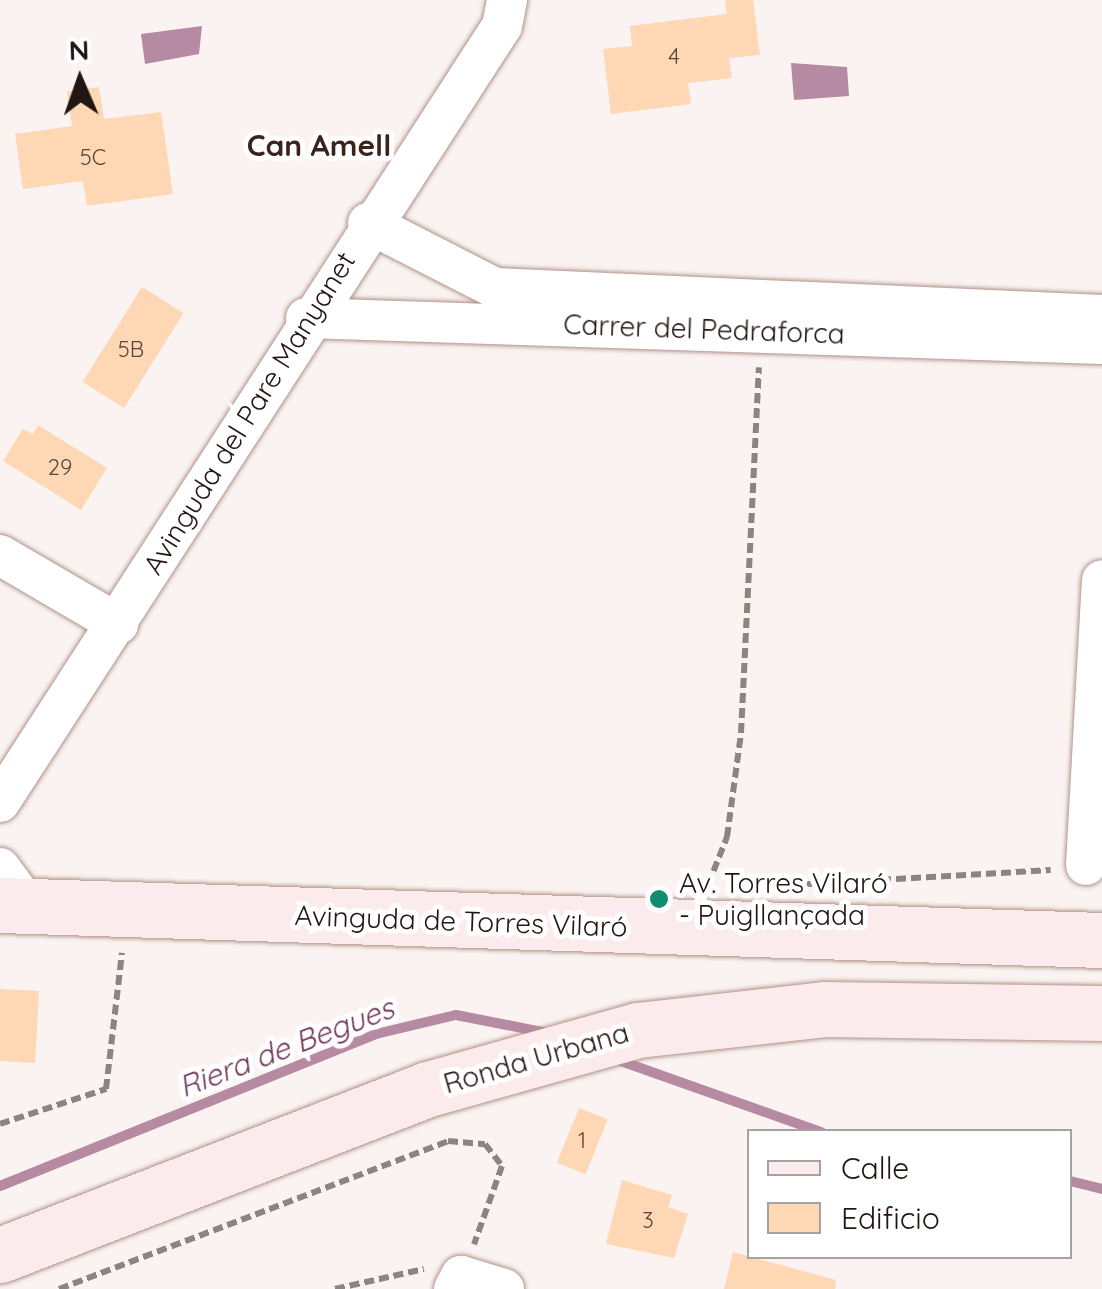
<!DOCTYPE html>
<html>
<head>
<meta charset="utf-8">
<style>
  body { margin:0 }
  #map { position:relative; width:1102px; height:1289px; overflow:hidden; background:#faf3f1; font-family:Quicksand,sans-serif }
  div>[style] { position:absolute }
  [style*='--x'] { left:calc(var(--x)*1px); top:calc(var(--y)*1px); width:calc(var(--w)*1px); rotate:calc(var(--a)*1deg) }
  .water>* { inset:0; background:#b78aa3 }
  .stream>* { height:10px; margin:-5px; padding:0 5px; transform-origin:5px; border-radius:5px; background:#b78aa3 }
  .building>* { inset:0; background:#fed7b4; transform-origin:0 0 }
  .path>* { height:6px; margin-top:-3px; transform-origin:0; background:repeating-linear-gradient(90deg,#8d8481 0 10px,transparent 0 15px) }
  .roads { filter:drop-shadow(0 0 2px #b09289) drop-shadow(0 0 2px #b09289) }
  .street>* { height:40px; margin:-20px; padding:0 20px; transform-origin:20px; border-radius:20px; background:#fff }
  .secondary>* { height:55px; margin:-27.5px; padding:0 27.5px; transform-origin:27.5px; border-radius:27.5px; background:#fcebed }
  .dots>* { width:28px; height:28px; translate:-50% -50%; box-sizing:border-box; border:5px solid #fff; border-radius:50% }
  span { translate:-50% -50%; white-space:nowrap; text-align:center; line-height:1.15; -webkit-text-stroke:10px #fff; paint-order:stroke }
  .number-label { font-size:22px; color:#58463b }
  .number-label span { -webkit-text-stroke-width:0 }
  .street-label { font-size:28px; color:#211613 }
  .poi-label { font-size:28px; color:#211613 }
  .left { translate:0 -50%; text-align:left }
  .neighbourhood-label { font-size:30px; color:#3b231c; font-weight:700 }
  .water-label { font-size:30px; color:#703659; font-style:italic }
  .legend { position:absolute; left:747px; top:1129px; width:325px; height:130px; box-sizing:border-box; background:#fff; border:2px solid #a6a2a1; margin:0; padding:12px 18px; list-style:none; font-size:30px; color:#211613 }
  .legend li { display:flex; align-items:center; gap:20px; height:50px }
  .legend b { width:50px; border:2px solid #a6a2a1 }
  .north { position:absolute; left:30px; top:30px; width:100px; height:100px; -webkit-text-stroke:8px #fff; paint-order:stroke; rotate:358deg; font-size:28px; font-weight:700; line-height:40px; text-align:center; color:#211613 }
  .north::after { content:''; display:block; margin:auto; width:35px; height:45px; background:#211613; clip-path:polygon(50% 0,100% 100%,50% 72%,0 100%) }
</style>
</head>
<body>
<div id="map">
  <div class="water">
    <i style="clip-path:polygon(202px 26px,199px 54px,145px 64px,141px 34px)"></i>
    <i style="clip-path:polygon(791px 63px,847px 67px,849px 96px,794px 100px)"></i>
  </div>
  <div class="stream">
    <i style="--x:615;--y:1059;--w:219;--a:19.5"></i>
    <i style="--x:1070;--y:1181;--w:33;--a:14"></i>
    <i style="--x:0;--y:1186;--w:406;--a:-22"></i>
    <i style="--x:376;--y:1034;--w:82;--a:-13.4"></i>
    <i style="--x:456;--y:1015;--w:99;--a:11.1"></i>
  </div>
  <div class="building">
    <i style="clip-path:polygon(725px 0,753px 0,760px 55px,729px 58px,732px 78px,688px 83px,691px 104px,611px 114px,603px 49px,632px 46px,630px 26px,727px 14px)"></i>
    <i style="clip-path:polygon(99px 87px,104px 119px,161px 112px,173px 194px,87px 206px,83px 181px,23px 189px,15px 134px,72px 126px,67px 92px)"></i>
    <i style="left:142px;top:287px;width:49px;height:112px;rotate:32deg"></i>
    <i style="clip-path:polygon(38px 425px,107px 468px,81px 510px,3px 461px,23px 429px,33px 434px)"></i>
    <i style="left:0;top:989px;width:39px;height:72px;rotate:3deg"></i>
    <i style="left:579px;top:1108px;width:31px;height:59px;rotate:22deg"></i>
    <i style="clip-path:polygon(622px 1180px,672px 1195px,668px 1207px,688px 1214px,674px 1258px,606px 1244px)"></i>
    <i style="clip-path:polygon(733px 1252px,836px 1280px,835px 1289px,724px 1289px)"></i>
  </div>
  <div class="path">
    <i style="--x:708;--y:885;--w:52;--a:-68.4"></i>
    <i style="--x:727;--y:837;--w:105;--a:-82.3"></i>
    <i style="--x:741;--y:733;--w:366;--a:-87.2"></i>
    <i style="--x:791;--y:885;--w:260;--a:-3.3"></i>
    <i style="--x:0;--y:1124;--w:112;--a:-18.3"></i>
    <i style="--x:106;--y:1089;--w:137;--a:-83.3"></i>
    <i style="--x:59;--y:1289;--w:416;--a:-20.8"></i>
    <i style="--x:448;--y:1141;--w:37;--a:5"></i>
    <i style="--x:485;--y:1144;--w:28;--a:52"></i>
    <i style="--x:502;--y:1166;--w:83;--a:109.7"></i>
    <i style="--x:335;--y:1289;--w:91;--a:-12.7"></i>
  </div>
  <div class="roads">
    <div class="street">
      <i style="--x:368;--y:223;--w:143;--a:27.1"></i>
      <i style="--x:495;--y:288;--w:608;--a:2.55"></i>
      <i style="--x:306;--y:318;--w:796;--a:1.87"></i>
      <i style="--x:0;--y:555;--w:137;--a:30.3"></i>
      <i style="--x:0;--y:802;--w:924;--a:-57.1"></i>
      <i style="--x:502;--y:26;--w:26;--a:-79"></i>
      <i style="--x:1086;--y:865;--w:285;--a:-86.8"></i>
      <i style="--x:0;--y:868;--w:47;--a:53.6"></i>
      <i style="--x:454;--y:1289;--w:15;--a:-62"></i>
      <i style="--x:461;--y:1276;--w:45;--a:16.8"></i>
    </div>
    <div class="secondary">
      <i style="--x:0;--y:905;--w:1103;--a:1.82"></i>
      <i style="--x:0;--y:1255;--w:459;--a:-21.2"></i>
      <i style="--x:428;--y:1089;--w:218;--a:-15.7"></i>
      <i style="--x:638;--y:1030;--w:187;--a:-6.4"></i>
      <i style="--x:824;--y:1009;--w:278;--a:0.8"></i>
    </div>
  </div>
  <div class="dots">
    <i style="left:659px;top:899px;background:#118c6f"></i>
  </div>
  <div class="number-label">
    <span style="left:674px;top:57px">4</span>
    <span style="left:93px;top:158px">5C</span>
    <span style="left:131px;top:350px">5B</span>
    <span style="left:60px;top:468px">29</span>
    <span style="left:582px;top:1141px">1</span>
    <span style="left:648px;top:1221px">3</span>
  </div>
  <div class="street-label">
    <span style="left:704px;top:329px;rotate:2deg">Carrer del Pedraforca</span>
    <span style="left:249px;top:413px;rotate:-58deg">Avinguda del Pare Manyanet</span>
    <span style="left:461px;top:921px;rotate:2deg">Avinguda de Torres Vilaró</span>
    <span style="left:536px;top:1058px;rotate:-16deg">Ronda Urbana</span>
  </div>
  <div class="poi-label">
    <span class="left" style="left:679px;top:899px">Av. Torres Vilaró<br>- Puigllançada</span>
  </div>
  <div class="neighbourhood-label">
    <span style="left:319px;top:145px">Can Amell</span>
  </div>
  <div class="water-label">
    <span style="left:286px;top:1047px;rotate:-21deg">Riera de Begues</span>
  </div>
  <ul class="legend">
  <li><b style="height:12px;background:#fcebed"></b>Calle</li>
  <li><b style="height:28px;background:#fed7b4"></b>Edificio</li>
  </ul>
  <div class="north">N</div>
</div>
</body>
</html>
